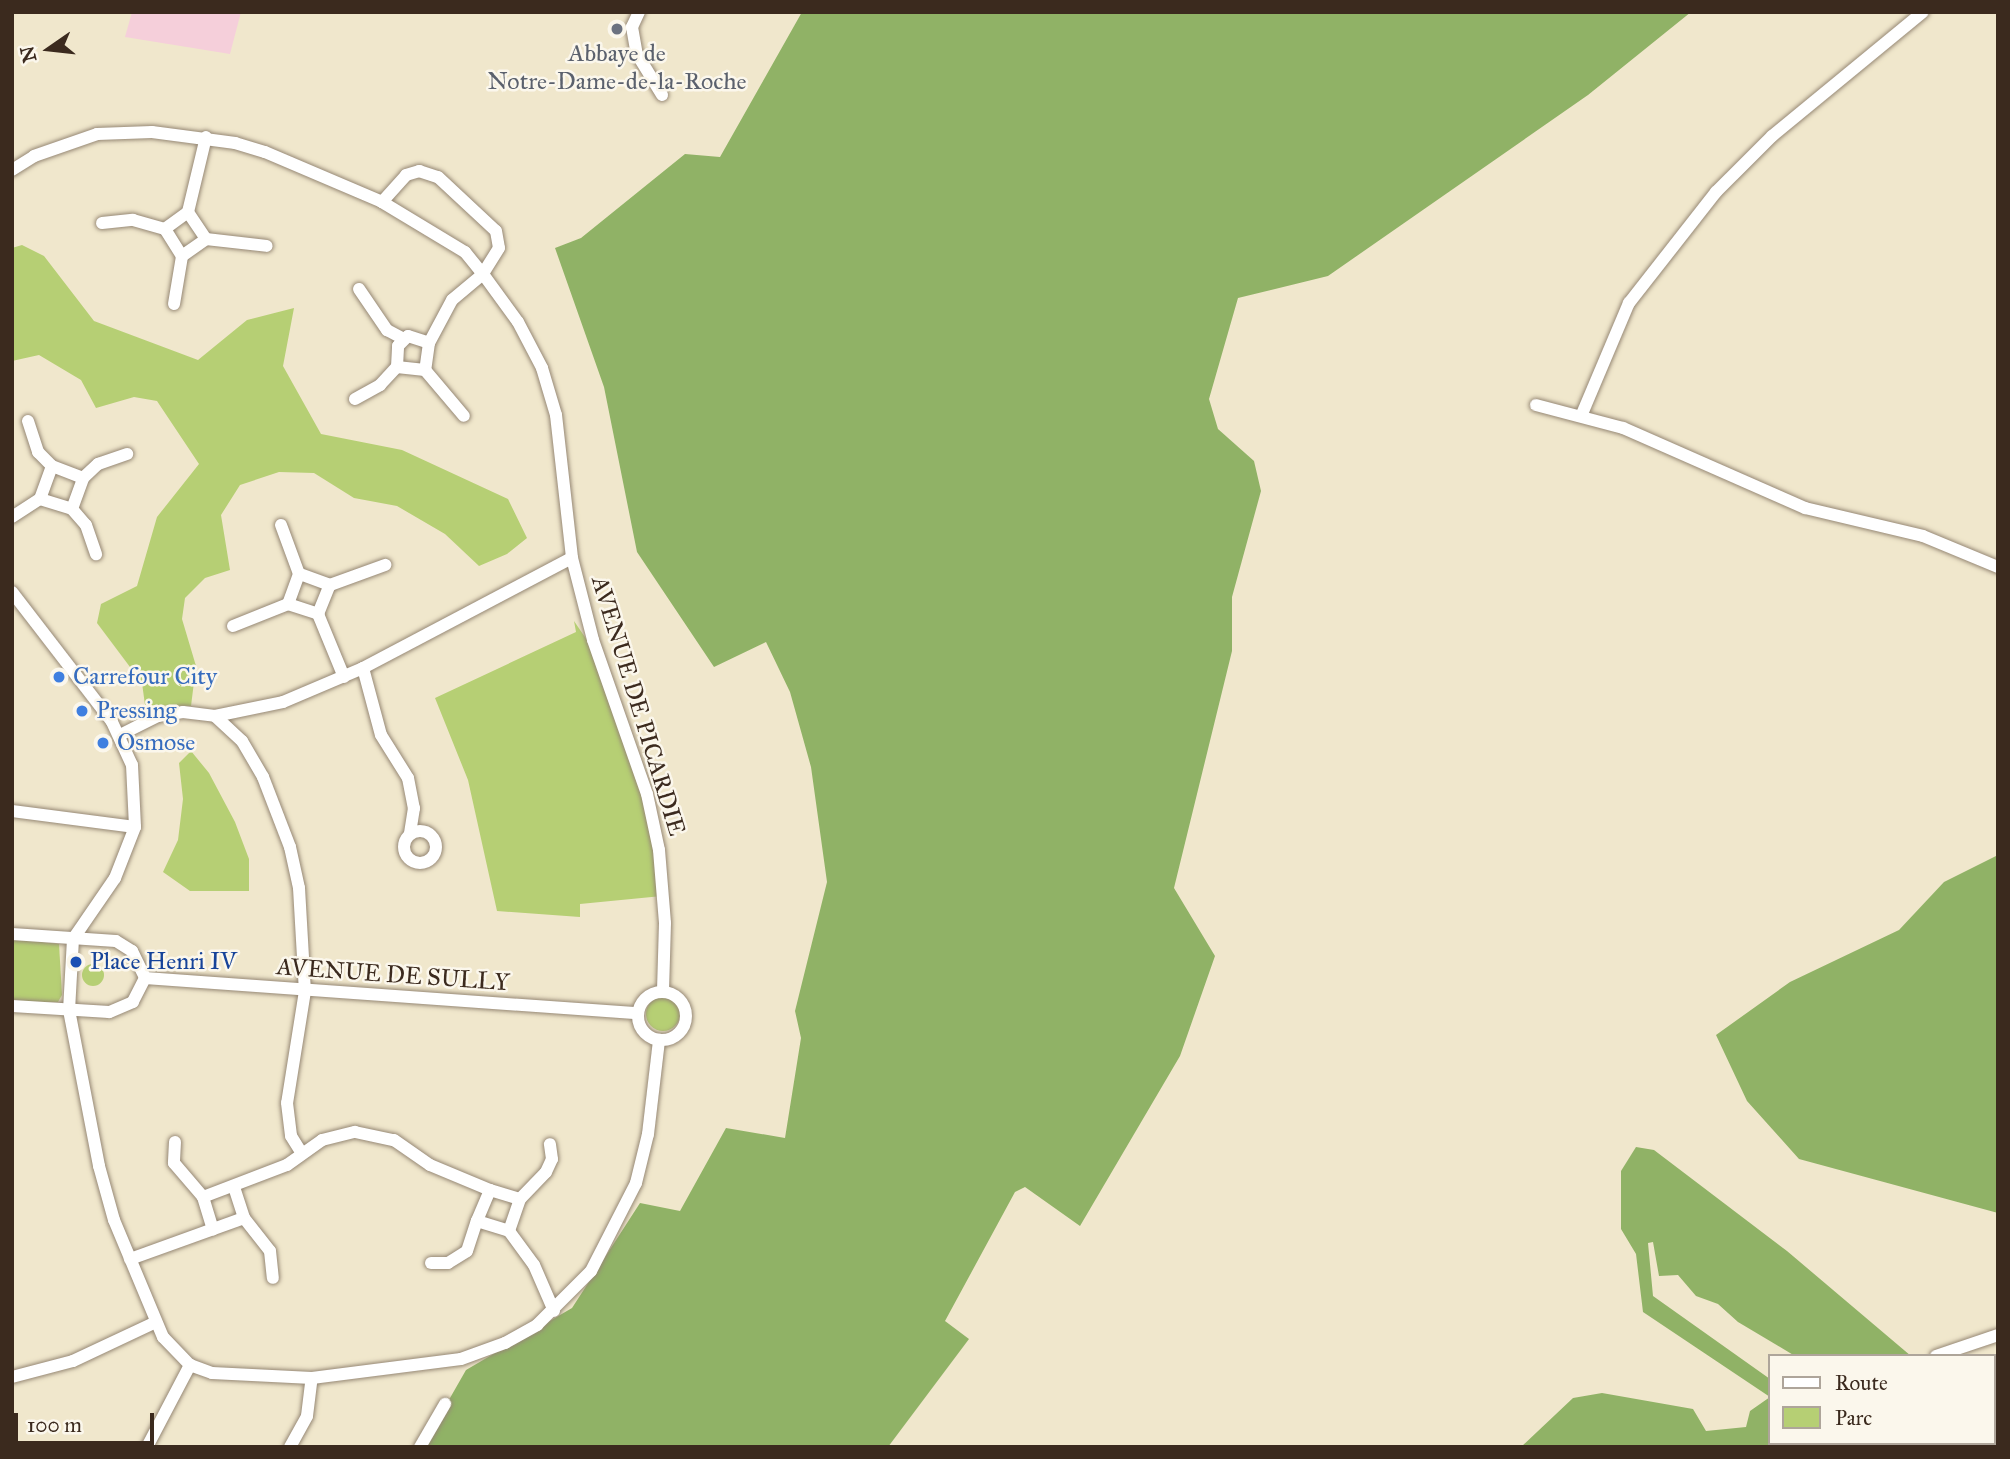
<!DOCTYPE html>
<html>
<head>
<meta charset="utf-8">
<style>
  body { margin:0 }
  #map { position:relative; width:2010px; height:1459px; overflow:hidden; background:#f0e7cc; font-family:"IM FELL Great Primer",serif }
  div>[style] { position:absolute }
  [style*='--x'] { left:calc(var(--x)*1px); top:calc(var(--y)*1px); width:calc(var(--w)*1px); rotate:calc(var(--a)*1deg) }
  .built>* { inset:0; background:#f5cfda }
  .green>* { inset:0; background:#b6cf74 }
  .round { border-radius:50% }
  .forest>* { inset:0; background:#90b266 }
  .roads { filter:drop-shadow(0 0 2px #968875) drop-shadow(0 0 2px #968875) }
  .minor>* { height:12px; margin:-6px; padding:0 6px; transform-origin:6px; border-radius:6px; background:#fff }
  .minor>.ring { margin:-6px; padding:0; box-sizing:content-box; background:none; border:12px solid #fff; border-radius:50% }
  .dots>* { width:19px; height:19px; translate:-50% -50%; box-sizing:border-box; border:4px solid #fbf7ec; border-radius:50% }
  span { translate:-50% -50%; white-space:nowrap; text-align:center; line-height:1.15; -webkit-text-stroke:5px #fbf7ec; paint-order:stroke }
  .worship-label { font-size:24px; color:#5b616d }
  .shop-label { font-size:24px; color:#366cbe }
  .left { translate:0 -50%; text-align:left }
  .street-label { font-size:24px; color:#3b2a1e }
  .transit-label { font-size:24px; color:#164399 }
  .frame { position:absolute; inset:0; border:14px solid #3b2a1e; pointer-events:none }
  .legend { position:absolute; left:1768px; top:1354px; width:228px; height:91px; box-sizing:border-box; background:#fbf7ec; border:2px solid #aea59a; margin:0; padding:9px 12px; list-style:none; font-size:21px; color:#3b2a1e }
  .legend li { display:flex; align-items:center; gap:14px; height:35px }
  .legend b { width:35px; border:2px solid #aea59a }
  .north { position:absolute; left:14px; top:14px; width:70px; height:70px; -webkit-text-stroke:5px #fbf7ec; paint-order:stroke; rotate:256deg; font-size:19px; font-weight:700; line-height:28px; text-align:center; color:#3b2a1e }
  .north::after { content:''; display:block; margin:auto; width:24px; height:32px; background:#3b2a1e; clip-path:polygon(50% 0,100% 100%,50% 72%,0 100%) }
  .scale { position:absolute; left:14px; top:1413px; width:140px; height:32px; box-sizing:border-box; border:4px solid #3b2a1e; border-top:0; padding-left:9px; font-size:21px; line-height:24px; white-space:nowrap; color:#3b2a1e; -webkit-text-stroke:5px #fbf7ec; paint-order:stroke }
</style>
</head>
<body>
<div id="map">
  <div class="built">
    <i style="clip-path:polygon(132px 12px,241px 12px,230px 54px,125px 37px)"></i>
  </div>
  <div class="green">
    <i style="clip-path:polygon(22px 245px,44px 256px,94px 321px,198px 360px,247px 320px,294px 308px,283px 366px,321px 434px,402px 450px,508px 499px,527px 538px,507px 554px,479px 566px,445px 534px,397px 506px,354px 498px,314px 473px,279px 472px,240px 485px,221px 515px,230px 570px,205px 578px,185px 598px,182px 619px,196px 666px,191px 706px,145px 705px,142px 683px,97px 623px,101px 604px,137px 586px,157px 517px,199px 464px,157px 401px,134px 397px,96px 408px,81px 380px,39px 355px,12px 361px,12px 248px)"></i>
    <i style="clip-path:polygon(574px 621px,591px 646px,642px 783px,662px 896px,580px 904px,580px 917px,497px 911px,468px 780px,435px 698px,576px 632px)"></i>
    <i style="clip-path:polygon(191px 751px,209px 773px,235px 822px,249px 859px,249px 891px,190px 891px,163px 872px,178px 840px,183px 799px,179px 763px)"></i>
    <i style="clip-path:polygon(12px 938px,59px 944px,62px 995px,58px 1002px,12px 1002px)"></i>
    <i class="round" style="left:82px;top:964px;width:22px;height:22px"></i>
    <i class="round" style="left:646px;top:997px;width:34px;height:34px"></i>
  </div>
  <div class="forest">
    <i style="clip-path:polygon(802px 12px,1691px 12px,1588px 95px,1328px 276px,1238px 298px,1209px 399px,1218px 429px,1254px 461px,1261px 491px,1232px 597px,1232px 651px,1174px 888px,1215px 956px,1180px 1056px,1080px 1226px,1025px 1187px,1015px 1192px,945px 1321px,969px 1339px,888px 1447px,422px 1447px,466px 1370px,572px 1308px,640px 1203px,680px 1211px,726px 1128px,785px 1138px,801px 1038px,795px 1011px,827px 882px,811px 767px,790px 692px,766px 642px,714px 667px,637px 552px,604px 387px,555px 248px,581px 238px,685px 154px,720px 157px)"></i>
    <i style="clip-path:polygon(1998px 855px,1998px 1213px,1799px 1159px,1747px 1101px,1716px 1035px,1790px 982px,1899px 930px,1944px 882px)"></i>
    <i style="clip-path:polygon(1636px 1147px,1654px 1150px,1787px 1251px,1911px 1356px,1795px 1356px,1738px 1322px,1718px 1304px,1696px 1296px,1678px 1275px,1659px 1276px,1653px 1242px,1648px 1243px,1653px 1296px,1770px 1379px,1770px 1443px,1810px 1443px,1809px 1447px,1521px 1447px,1573px 1398px,1602px 1393px,1693px 1409px,1706px 1431px,1746px 1427px,1750px 1411px,1770px 1397px,1643px 1312px,1636px 1254px,1621px 1229px,1621px 1171px)"></i>
  </div>
  <div class="roads">
    <div class="minor">
      <i style="--x:639;--y:12;--w:17;--a:115"></i>
      <i style="--x:632;--y:27;--w:27;--a:80"></i>
      <i style="--x:637;--y:54;--w:48;--a:58.6"></i>
      <i style="--x:12;--y:170;--w:26;--a:-32"></i>
      <i style="--x:34;--y:156;--w:67;--a:-19.2"></i>
      <i style="--x:97;--y:134;--w:55;--a:-2.1"></i>
      <i style="--x:152;--y:132;--w:84;--a:7.5"></i>
      <i style="--x:235;--y:143;--w:31;--a:17"></i>
      <i style="--x:265;--y:152;--w:127;--a:23.1"></i>
      <i style="--x:382;--y:202;--w:97;--a:31.1"></i>
      <i style="--x:465;--y:252;--w:28;--a:51"></i>
      <i style="--x:483;--y:274;--w:59;--a:53.9"></i>
      <i style="--x:518;--y:322;--w:52;--a:62.4"></i>
      <i style="--x:542;--y:368;--w:49;--a:73.4"></i>
      <i style="--x:556;--y:415;--w:144;--a:83.6"></i>
      <i style="--x:572;--y:558;--w:85;--a:75.6"></i>
      <i style="--x:593;--y:640;--w:163;--a:70.7"></i>
      <i style="--x:647;--y:794;--w:57;--a:77.9"></i>
      <i style="--x:659;--y:850;--w:73;--a:85.3"></i>
      <i style="--x:665;--y:923;--w:69;--a:91.7"></i>
      <i style="--x:382;--y:202;--w:36;--a:-48"></i>
      <i style="--x:406;--y:175;--w:14;--a:-17"></i>
      <i style="--x:419;--y:171;--w:20;--a:18"></i>
      <i style="--x:438;--y:177;--w:79;--a:43"></i>
      <i style="--x:496;--y:231;--w:17;--a:80"></i>
      <i style="--x:499;--y:248;--w:31;--a:122"></i>
      <i style="--x:483;--y:274;--w:40;--a:140"></i>
      <i style="--x:452;--y:300;--w:49;--a:118.1"></i>
      <i style="--x:188;--y:212;--w:77;--a:-76.5"></i>
      <i style="--x:102;--y:223;--w:31;--a:-6"></i>
      <i style="--x:133;--y:220;--w:33;--a:16"></i>
      <i style="--x:206;--y:239;--w:61;--a:6.5"></i>
      <i style="--x:359;--y:289;--w:50;--a:55.7"></i>
      <i style="--x:387;--y:330;--w:17;--a:28"></i>
      <i style="--x:174;--y:304;--w:49;--a:-80.5"></i>
      <i style="--x:182;--y:256;--w:29;--a:-35"></i>
      <i style="--x:206;--y:239;--w:32;--a:-124"></i>
      <i style="--x:188;--y:212;--w:29;--a:144"></i>
      <i style="--x:165;--y:229;--w:32;--a:58"></i>
      <i style="--x:397;--y:367;--w:21;--a:-87"></i>
      <i style="--x:398;--y:346;--w:14;--a:-45"></i>
      <i style="--x:408;--y:336;--w:22;--a:18"></i>
      <i style="--x:429;--y:343;--w:27;--a:98"></i>
      <i style="--x:397;--y:367;--w:28;--a:6"></i>
      <i style="--x:425;--y:370;--w:60;--a:49.7"></i>
      <i style="--x:355;--y:399;--w:29;--a:-29"></i>
      <i style="--x:380;--y:385;--w:25;--a:-47"></i>
      <i style="--x:1536;--y:405;--w:90;--a:14.8"></i>
      <i style="--x:1623;--y:428;--w:199;--a:23.7"></i>
      <i style="--x:1805;--y:508;--w:121;--a:13.3"></i>
      <i style="--x:1923;--y:536;--w:81;--a:22.5"></i>
      <i style="--x:1582;--y:414;--w:121;--a:-67.1"></i>
      <i style="--x:1629;--y:303;--w:141;--a:-51.9"></i>
      <i style="--x:1716;--y:192;--w:79;--a:-45"></i>
      <i style="--x:1772;--y:136;--w:195;--a:-39.4"></i>
      <i style="--x:28;--y:421;--w:33;--a:72"></i>
      <i style="--x:38;--y:452;--w:20;--a:45"></i>
      <i style="--x:52;--y:466;--w:33;--a:21"></i>
      <i style="--x:40;--y:499;--w:34;--a:17"></i>
      <i style="--x:72;--y:509;--w:21;--a:49"></i>
      <i style="--x:86;--y:525;--w:31;--a:71"></i>
      <i style="--x:72;--y:509;--w:33;--a:-70"></i>
      <i style="--x:83;--y:478;--w:21;--a:-43"></i>
      <i style="--x:98;--y:464;--w:31;--a:-19"></i>
      <i style="--x:12;--y:517;--w:33;--a:-33"></i>
      <i style="--x:40;--y:499;--w:35;--a:-70"></i>
      <i style="--x:281;--y:525;--w:52;--a:69.8"></i>
      <i style="--x:299;--y:574;--w:32;--a:110"></i>
      <i style="--x:330;--y:585;--w:59;--a:-20"></i>
      <i style="--x:12;--y:592;--w:164;--a:52.4"></i>
      <i style="--x:112;--y:722;--w:47;--a:65.1"></i>
      <i style="--x:132;--y:765;--w:62;--a:87.2"></i>
      <i style="--x:135;--y:827;--w:55;--a:111.4"></i>
      <i style="--x:115;--y:878;--w:74;--a:124.5"></i>
      <i style="--x:73;--y:939;--w:71;--a:93.2"></i>
      <i style="--x:69;--y:1010;--w:159;--a:79.1"></i>
      <i style="--x:99;--y:1166;--w:56;--a:74.5"></i>
      <i style="--x:114;--y:1220;--w:127;--a:67.3"></i>
      <i style="--x:163;--y:1337;--w:39;--a:46"></i>
      <i style="--x:190;--y:1365;--w:23;--a:20"></i>
      <i style="--x:212;--y:1373;--w:100;--a:2.9"></i>
      <i style="--x:312;--y:1378;--w:150;--a:-7.3"></i>
      <i style="--x:461;--y:1359;--w:47;--a:-20"></i>
      <i style="--x:505;--y:1343;--w:37;--a:-29"></i>
      <i style="--x:537;--y:1325;--w:76;--a:-45"></i>
      <i style="--x:591;--y:1271;--w:99;--a:-62.9"></i>
      <i style="--x:636;--y:1183;--w:50;--a:-76.2"></i>
      <i style="--x:648;--y:1134;--w:95;--a:-83.3"></i>
      <i style="--x:318;--y:614;--w:68;--a:67.6"></i>
      <i style="--x:233;--y:626;--w:59;--a:-21.8"></i>
      <i style="--x:288;--y:604;--w:32;--a:18"></i>
      <i style="--x:318;--y:614;--w:31;--a:-68"></i>
      <i style="--x:330;--y:585;--w:33;--a:-160"></i>
      <i style="--x:363;--y:668;--w:69;--a:75"></i>
      <i style="--x:381;--y:735;--w:51;--a:57.9"></i>
      <i style="--x:408;--y:778;--w:31;--a:79"></i>
      <i style="--x:414;--y:808;--w:26;--a:99"></i>
      <i style="--x:215;--y:716;--w:37;--a:43"></i>
      <i style="--x:242;--y:741;--w:42;--a:59.7"></i>
      <i style="--x:263;--y:777;--w:75;--a:68.9"></i>
      <i style="--x:290;--y:847;--w:42;--a:77.6"></i>
      <i style="--x:299;--y:888;--w:103;--a:86.7"></i>
      <i style="--x:305;--y:991;--w:113;--a:99.1"></i>
      <i style="--x:287;--y:1103;--w:33;--a:83"></i>
      <i style="--x:291;--y:1136;--w:19;--a:58"></i>
      <i style="--x:120;--y:735;--w:42;--a:-26.6"></i>
      <i style="--x:158;--y:716;--w:25;--a:-9"></i>
      <i style="--x:183;--y:712;--w:32;--a:7"></i>
      <i style="--x:215;--y:716;--w:69;--a:-11.6"></i>
      <i style="--x:283;--y:702;--w:87;--a:-23"></i>
      <i style="--x:363;--y:668;--w:236;--a:-27.8"></i>
      <i style="--x:12;--y:811;--w:124;--a:7.4"></i>
      <i class="ring" style="left:404px;top:831px;width:20px;height:20px"></i>
      <i style="--x:12;--y:934;--w:104;--a:3.9"></i>
      <i style="--x:116;--y:941;--w:19;--a:32"></i>
      <i style="--x:132;--y:951;--w:30;--a:64"></i>
      <i style="--x:145;--y:978;--w:27;--a:117"></i>
      <i style="--x:133;--y:1002;--w:26;--a:157"></i>
      <i style="--x:109;--y:1012;--w:97;--a:-176.5"></i>
      <i style="--x:145;--y:978;--w:494;--a:4.1"></i>
      <i class="ring" style="left:638px;top:992px;width:36px;height:36px"></i>
      <i style="--x:175;--y:1142;--w:21;--a:93"></i>
      <i style="--x:174;--y:1163;--w:45;--a:49.5"></i>
      <i style="--x:203;--y:1197;--w:34;--a:73"></i>
      <i style="--x:234;--y:1187;--w:33;--a:72"></i>
      <i style="--x:244;--y:1218;--w:42;--a:51.8"></i>
      <i style="--x:270;--y:1251;--w:27;--a:84"></i>
      <i style="--x:490;--y:1190;--w:31;--a:17"></i>
      <i style="--x:520;--y:1199;--w:34;--a:109"></i>
      <i style="--x:203;--y:1197;--w:90;--a:-20.9"></i>
      <i style="--x:287;--y:1165;--w:43;--a:-35.5"></i>
      <i style="--x:322;--y:1140;--w:34;--a:-14"></i>
      <i style="--x:355;--y:1132;--w:40;--a:12"></i>
      <i style="--x:394;--y:1140;--w:44;--a:34.8"></i>
      <i style="--x:430;--y:1165;--w:65;--a:22.6"></i>
      <i style="--x:490;--y:1190;--w:34;--a:113"></i>
      <i style="--x:477;--y:1221;--w:34;--a:17"></i>
      <i style="--x:509;--y:1231;--w:42;--a:53.7"></i>
      <i style="--x:534;--y:1265;--w:50;--a:66.5"></i>
      <i style="--x:520;--y:1199;--w:37;--a:-46"></i>
      <i style="--x:546;--y:1172;--w:14;--a:-65"></i>
      <i style="--x:552;--y:1159;--w:15;--a:-98"></i>
      <i style="--x:130;--y:1259;--w:121;--a:-19.8"></i>
      <i style="--x:431;--y:1263;--w:17;--a:0"></i>
      <i style="--x:448;--y:1263;--w:22;--a:-32"></i>
      <i style="--x:467;--y:1251;--w:32;--a:-72"></i>
      <i style="--x:1936;--y:1356;--w:65;--a:-18.7"></i>
      <i style="--x:12;--y:1377;--w:63;--a:-14.7"></i>
      <i style="--x:73;--y:1361;--w:92;--a:-25.2"></i>
      <i style="--x:147;--y:1447;--w:93;--a:-62.3"></i>
      <i style="--x:290;--y:1447;--w:35;--a:-61"></i>
      <i style="--x:307;--y:1416;--w:38;--a:-83"></i>
      <i style="--x:420;--y:1447;--w:50;--a:-59.8"></i>
      <i style="--x:1817;--y:1447;--w:5;--a:-53"></i>
    </div>
  </div>
  <div class="dots">
    <i style="left:617px;top:29px;background:#6b7280"></i>
    <i style="left:59px;top:677px;background:#3f7fe0"></i>
    <i style="left:82px;top:711px;background:#3f7fe0"></i>
    <i style="left:103px;top:743px;background:#3f7fe0"></i>
    <i style="left:76px;top:962px;background:#1a4fb4"></i>
  </div>
  <div class="worship-label">
    <span style="left:617px;top:68px">Abbaye de<br>Notre-Dame-de-la-Roche</span>
  </div>
  <div class="shop-label">
    <span class="left" style="left:73px;top:677px">Carrefour City</span>
    <span class="left" style="left:96px;top:711px">Pressing</span>
    <span class="left" style="left:117px;top:743px">Osmose</span>
  </div>
  <div class="street-label">
    <span style="left:638px;top:706px;rotate:73deg">AVENUE DE PICARDIE</span>
    <span style="left:393px;top:975px;rotate:4deg">AVENUE DE SULLY</span>
  </div>
  <div class="transit-label">
    <span class="left" style="left:90px;top:962px">Place Henri IV</span>
  </div>
  <div class="frame"></div>
  <ul class="legend">
  <li><b style="height:9px;background:#fff"></b>Route</li>
  <li><b style="height:19px;background:#b6cf74"></b>Parc</li>
  </ul>
  <div class="north">N</div>
  <div class="scale">100 m</div>
</div>
</body>
</html>
